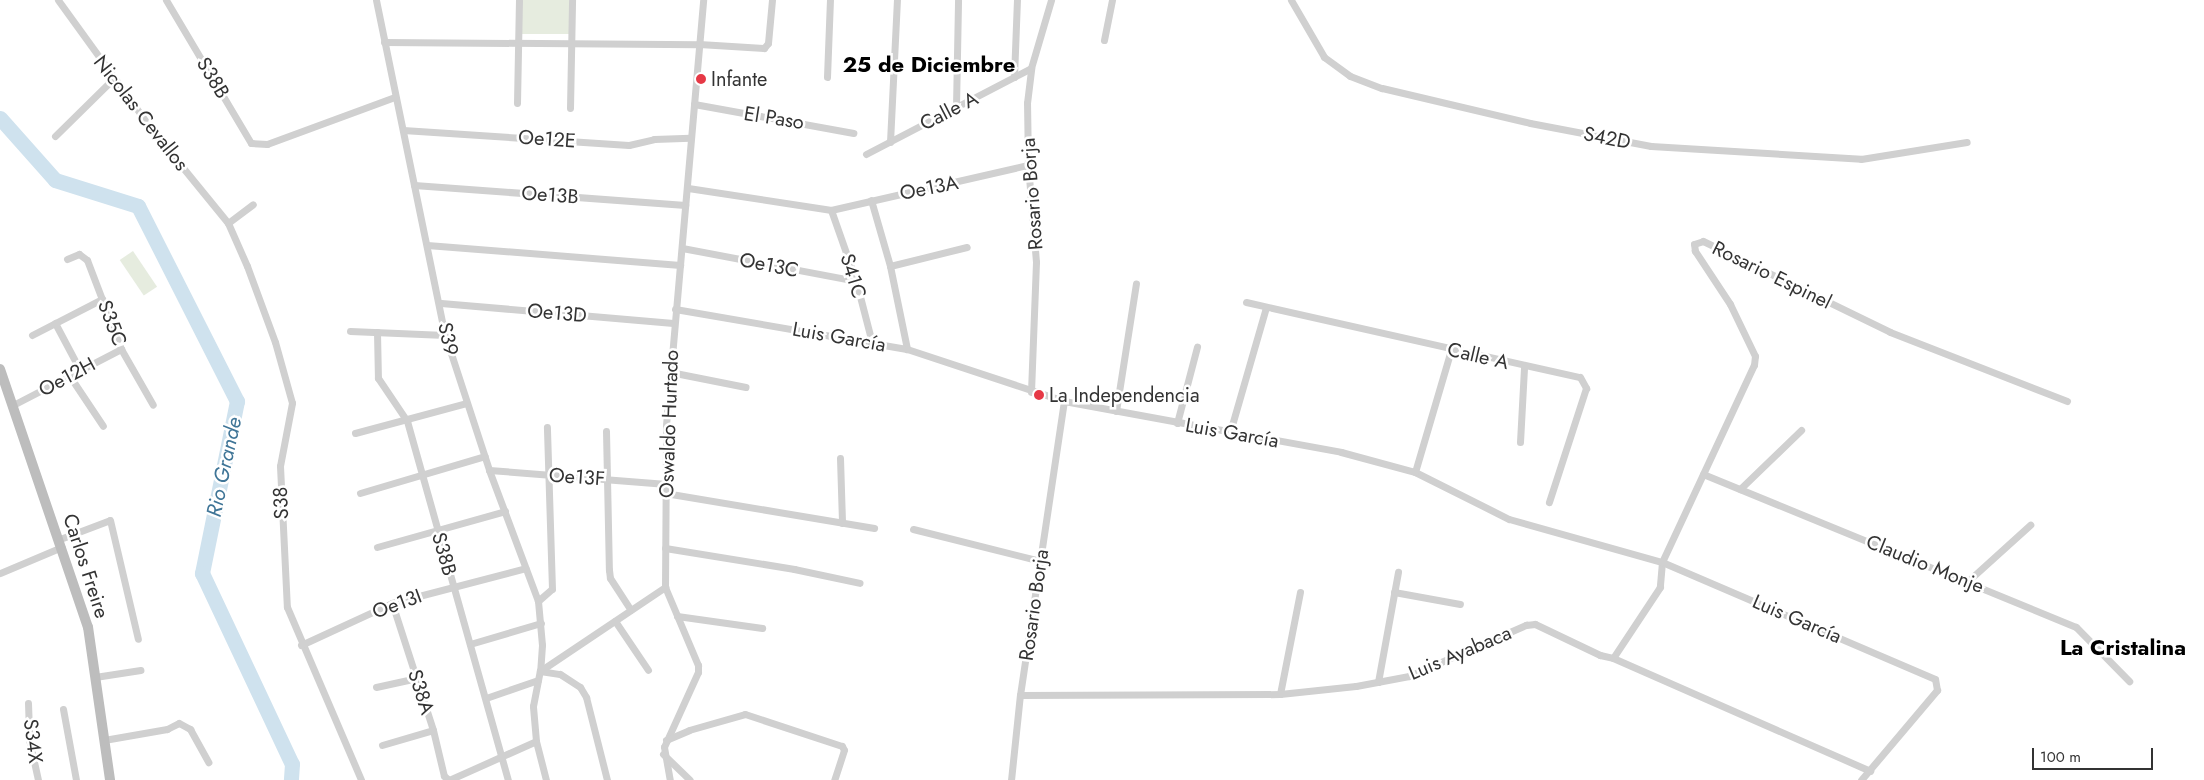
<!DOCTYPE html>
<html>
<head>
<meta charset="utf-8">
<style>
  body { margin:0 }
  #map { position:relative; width:2204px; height:780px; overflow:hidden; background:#fff; font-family:Jost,sans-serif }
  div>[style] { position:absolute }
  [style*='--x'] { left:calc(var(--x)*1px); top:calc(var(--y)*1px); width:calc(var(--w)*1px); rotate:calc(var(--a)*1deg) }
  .green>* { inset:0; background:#e6ecdf; transform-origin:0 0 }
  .river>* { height:15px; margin:-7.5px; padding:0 7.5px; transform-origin:7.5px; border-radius:7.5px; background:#cfe2ee }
  .street>* { height:7px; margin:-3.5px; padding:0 3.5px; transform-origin:3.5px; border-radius:3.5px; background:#d0d0d0 }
  .secondary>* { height:10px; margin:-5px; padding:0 5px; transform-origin:5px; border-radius:5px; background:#bdbdbd }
  .dots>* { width:14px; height:14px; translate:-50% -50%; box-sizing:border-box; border:2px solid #fff; border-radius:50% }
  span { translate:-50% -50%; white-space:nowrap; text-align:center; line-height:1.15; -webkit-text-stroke:5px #fff; paint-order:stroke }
  .street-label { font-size:20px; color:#333 }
  .poi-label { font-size:20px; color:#333 }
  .left { translate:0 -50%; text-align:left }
  .water-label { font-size:21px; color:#3f7597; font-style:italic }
  .quarter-label { font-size:22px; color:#000; font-weight:700 }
  .scale { position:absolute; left:2032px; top:748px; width:121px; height:22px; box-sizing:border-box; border:2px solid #333; border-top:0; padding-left:6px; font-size:15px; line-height:18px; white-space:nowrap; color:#333; -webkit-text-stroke:4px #fff; paint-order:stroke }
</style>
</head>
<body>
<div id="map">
  <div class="green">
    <i style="left:522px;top:0;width:47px;height:34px"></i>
    <i style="left:133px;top:251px;width:43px;height:16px;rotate:56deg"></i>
  </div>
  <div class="river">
    <i style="--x:0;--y:118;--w:83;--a:48.4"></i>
    <i style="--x:55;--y:180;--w:87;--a:17.4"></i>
    <i style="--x:138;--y:206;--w:219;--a:63.1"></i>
    <i style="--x:237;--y:401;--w:176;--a:101.5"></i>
    <i style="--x:202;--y:573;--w:211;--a:64.8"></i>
    <i style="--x:292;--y:764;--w:16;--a:94"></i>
  </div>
  <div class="street">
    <i style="--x:58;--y:0;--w:162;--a:54.1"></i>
    <i style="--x:153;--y:131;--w:119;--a:50.8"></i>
    <i style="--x:228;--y:223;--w:47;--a:66.2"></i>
    <i style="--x:247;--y:266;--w:81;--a:69.8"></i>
    <i style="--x:275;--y:342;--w:63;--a:74.4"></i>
    <i style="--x:292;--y:403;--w:64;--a:100.8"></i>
    <i style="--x:280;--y:466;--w:141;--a:87.2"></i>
    <i style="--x:287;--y:607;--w:188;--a:66.8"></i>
    <i style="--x:166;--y:0;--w:166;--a:59.3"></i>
    <i style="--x:251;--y:143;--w:16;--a:4"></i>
    <i style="--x:267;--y:144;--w:136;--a:-20.2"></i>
    <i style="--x:376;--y:0;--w:342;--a:78.4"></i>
    <i style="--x:445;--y:335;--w:142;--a:71.9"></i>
    <i style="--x:489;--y:470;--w:140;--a:69.5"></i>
    <i style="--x:538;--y:601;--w:44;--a:84.8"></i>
    <i style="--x:542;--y:645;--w:26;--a:94"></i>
    <i style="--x:540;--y:671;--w:20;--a:9"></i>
    <i style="--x:560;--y:674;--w:24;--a:33"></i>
    <i style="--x:580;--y:687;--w:12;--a:59"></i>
    <i style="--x:586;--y:697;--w:86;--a:75.8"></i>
    <i style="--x:1291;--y:0;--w:66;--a:59.9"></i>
    <i style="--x:1324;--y:57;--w:32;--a:36"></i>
    <i style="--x:1350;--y:76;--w:34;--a:21"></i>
    <i style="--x:1382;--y:88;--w:152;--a:13.3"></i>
    <i style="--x:1530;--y:123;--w:123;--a:10.8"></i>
    <i style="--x:1651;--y:146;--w:210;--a:3.5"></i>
    <i style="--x:1861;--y:159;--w:107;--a:-9.1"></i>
    <i style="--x:1104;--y:40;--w:41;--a:-78.7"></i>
    <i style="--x:384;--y:42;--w:315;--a:0.4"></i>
    <i style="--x:699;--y:44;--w:65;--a:3.5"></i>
    <i style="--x:764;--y:48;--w:6;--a:-51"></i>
    <i style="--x:768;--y:43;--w:43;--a:-84.7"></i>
    <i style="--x:827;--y:77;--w:77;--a:-87.8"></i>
    <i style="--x:1014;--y:77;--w:77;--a:-87.8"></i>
    <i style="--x:517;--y:103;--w:103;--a:-88.9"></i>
    <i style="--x:694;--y:104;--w:162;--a:10.3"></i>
    <i style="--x:956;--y:107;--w:107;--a:-88.9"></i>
    <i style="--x:570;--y:108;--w:108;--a:-88.9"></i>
    <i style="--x:403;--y:130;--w:226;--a:3.8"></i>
    <i style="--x:629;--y:145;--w:26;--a:-13"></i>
    <i style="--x:654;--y:139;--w:36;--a:-2"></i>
    <i style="--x:55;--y:136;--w:83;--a:-44.5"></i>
    <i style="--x:890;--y:142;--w:142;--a:-87.2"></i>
    <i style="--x:866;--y:154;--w:186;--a:-27.5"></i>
    <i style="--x:414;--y:185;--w:272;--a:4.2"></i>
    <i style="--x:688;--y:188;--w:145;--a:8.7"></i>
    <i style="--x:831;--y:210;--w:202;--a:-12.9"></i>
    <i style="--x:871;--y:200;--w:69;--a:73.9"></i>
    <i style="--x:890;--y:266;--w:85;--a:78.4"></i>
    <i style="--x:831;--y:210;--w:75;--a:70.6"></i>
    <i style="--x:856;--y:281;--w:64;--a:75.5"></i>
    <i style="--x:228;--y:223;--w:31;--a:-37"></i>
    <i style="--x:427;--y:245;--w:254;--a:4.5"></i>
    <i style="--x:682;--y:248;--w:177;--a:10.7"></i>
    <i style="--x:67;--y:259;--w:13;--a:-23"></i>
    <i style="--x:79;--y:254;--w:10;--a:37"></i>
    <i style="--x:87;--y:260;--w:95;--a:69.1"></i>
    <i style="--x:121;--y:349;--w:64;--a:60.3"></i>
    <i style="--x:890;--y:266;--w:79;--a:-13.9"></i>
    <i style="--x:1246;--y:302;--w:342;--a:12.7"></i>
    <i style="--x:1580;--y:377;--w:13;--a:61"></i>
    <i style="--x:1586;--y:388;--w:120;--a:108"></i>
    <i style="--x:441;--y:303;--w:233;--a:4.9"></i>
    <i style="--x:675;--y:309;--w:235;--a:9.8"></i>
    <i style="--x:907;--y:349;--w:165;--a:18.3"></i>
    <i style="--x:1064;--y:401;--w:282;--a:10.4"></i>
    <i style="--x:1341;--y:452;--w:77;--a:15.1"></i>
    <i style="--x:1415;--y:472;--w:105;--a:26.6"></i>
    <i style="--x:1509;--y:519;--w:159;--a:15.7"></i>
    <i style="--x:1662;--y:562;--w:25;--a:95"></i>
    <i style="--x:1660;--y:587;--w:85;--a:123.5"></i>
    <i style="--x:55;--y:323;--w:53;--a:62"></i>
    <i style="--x:350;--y:331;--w:95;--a:2.4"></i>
    <i style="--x:377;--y:332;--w:46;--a:88.8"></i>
    <i style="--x:378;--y:378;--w:52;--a:56"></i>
    <i style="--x:407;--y:421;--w:373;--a:74.3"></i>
    <i style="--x:32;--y:335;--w:79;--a:-27.2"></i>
    <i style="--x:670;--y:372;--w:77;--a:11.2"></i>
    <i style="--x:69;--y:375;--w:61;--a:56.3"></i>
    <i style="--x:1031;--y:392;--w:130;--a:-87.8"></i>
    <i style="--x:1036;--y:262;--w:97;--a:-94.7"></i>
    <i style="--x:1028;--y:165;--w:62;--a:-90.9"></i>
    <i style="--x:1027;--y:103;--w:35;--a:-83"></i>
    <i style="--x:1031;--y:68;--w:71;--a:-73.6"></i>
    <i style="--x:13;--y:405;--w:122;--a:-27.4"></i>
    <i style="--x:1116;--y:411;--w:129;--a:-81.1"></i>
    <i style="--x:1177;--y:423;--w:79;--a:-75.3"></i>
    <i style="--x:606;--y:431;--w:139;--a:88.8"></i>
    <i style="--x:609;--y:570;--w:8;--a:83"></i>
    <i style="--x:610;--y:578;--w:38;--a:57"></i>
    <i style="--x:1230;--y:432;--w:130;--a:-73.9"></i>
    <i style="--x:355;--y:433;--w:115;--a:-15.1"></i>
    <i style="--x:1520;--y:442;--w:75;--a:-86.9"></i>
    <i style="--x:840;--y:458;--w:65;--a:88.2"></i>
    <i style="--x:489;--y:470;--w:178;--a:4.5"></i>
    <i style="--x:1415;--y:472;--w:127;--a:-73.6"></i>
    <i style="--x:1703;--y:474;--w:403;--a:22.3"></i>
    <i style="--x:2076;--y:627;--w:76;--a:45.5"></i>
    <i style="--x:1740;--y:489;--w:85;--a:-44"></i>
    <i style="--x:360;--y:493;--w:130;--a:-16.5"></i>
    <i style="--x:665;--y:493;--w:212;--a:9.5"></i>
    <i style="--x:913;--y:529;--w:131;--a:14.1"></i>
    <i style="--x:60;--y:539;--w:53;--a:-20.8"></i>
    <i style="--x:110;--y:520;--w:122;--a:76.8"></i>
    <i style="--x:377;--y:547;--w:133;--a:-15.7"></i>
    <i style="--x:665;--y:548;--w:131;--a:9.2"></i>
    <i style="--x:794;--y:569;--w:67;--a:12"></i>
    <i style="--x:0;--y:573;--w:67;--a:-22.8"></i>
    <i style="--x:1968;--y:581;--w:84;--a:-42.1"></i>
    <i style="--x:665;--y:587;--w:85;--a:67.1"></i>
    <i style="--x:698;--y:665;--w:7;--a:90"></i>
    <i style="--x:698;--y:672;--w:82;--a:114.4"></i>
    <i style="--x:664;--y:747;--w:34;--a:80"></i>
    <i style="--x:1394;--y:592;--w:67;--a:10.3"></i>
    <i style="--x:538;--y:601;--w:18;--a:-41"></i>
    <i style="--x:552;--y:589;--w:162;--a:-91.8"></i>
    <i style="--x:392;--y:603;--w:133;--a:72.1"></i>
    <i style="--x:433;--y:730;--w:47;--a:76.6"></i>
    <i style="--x:444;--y:776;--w:6;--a:39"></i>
    <i style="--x:677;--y:616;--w:86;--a:8"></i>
    <i style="--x:615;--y:621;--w:59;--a:56"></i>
    <i style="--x:470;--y:644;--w:74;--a:-16.5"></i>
    <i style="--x:301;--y:645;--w:100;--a:-24.8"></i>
    <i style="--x:392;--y:603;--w:138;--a:-14.6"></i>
    <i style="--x:95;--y:677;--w:46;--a:-8.8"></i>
    <i style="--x:1378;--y:682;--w:112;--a:-79.7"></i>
    <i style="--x:376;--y:687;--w:42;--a:-12.4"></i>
    <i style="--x:1280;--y:694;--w:104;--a:-78.9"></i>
    <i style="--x:1020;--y:695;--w:260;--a:-0.2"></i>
    <i style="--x:1280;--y:694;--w:76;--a:-6"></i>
    <i style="--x:1356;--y:686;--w:54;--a:-10.7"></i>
    <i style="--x:1409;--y:676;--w:128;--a:-23.6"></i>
    <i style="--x:1526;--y:625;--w:9;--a:-6"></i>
    <i style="--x:1535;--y:624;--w:72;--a:25.5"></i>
    <i style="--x:1600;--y:655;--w:13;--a:13"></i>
    <i style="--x:1613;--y:658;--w:281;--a:23.7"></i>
    <i style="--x:486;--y:698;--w:55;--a:-19.1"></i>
    <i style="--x:28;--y:703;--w:36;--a:88"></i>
    <i style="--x:29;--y:739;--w:42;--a:77.6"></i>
    <i style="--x:63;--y:709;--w:72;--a:79.6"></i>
    <i style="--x:104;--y:740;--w:64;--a:-9.9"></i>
    <i style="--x:167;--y:729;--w:13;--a:-27"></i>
    <i style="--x:179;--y:723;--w:13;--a:29"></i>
    <i style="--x:190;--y:729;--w:38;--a:61"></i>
    <i style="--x:666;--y:740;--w:25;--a:-23"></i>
    <i style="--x:689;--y:730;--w:58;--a:-15.9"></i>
    <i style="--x:745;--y:714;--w:102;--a:18.3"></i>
    <i style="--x:842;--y:746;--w:4;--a:63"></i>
    <i style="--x:844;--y:750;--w:32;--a:108"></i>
    <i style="--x:382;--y:745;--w:53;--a:-16.4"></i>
    <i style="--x:663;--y:754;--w:37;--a:44"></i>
    <i style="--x:449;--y:780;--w:95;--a:-24.1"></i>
    <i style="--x:546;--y:780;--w:40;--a:-104.4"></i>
    <i style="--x:536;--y:741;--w:35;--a:-95"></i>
    <i style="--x:533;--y:706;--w:36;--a:-79"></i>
    <i style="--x:540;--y:671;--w:151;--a:-33.9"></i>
    <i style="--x:665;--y:587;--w:162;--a:-89.6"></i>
    <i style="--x:666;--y:425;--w:427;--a:-85"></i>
    <i style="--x:1011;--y:780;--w:85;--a:-84"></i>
    <i style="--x:1020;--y:695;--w:297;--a:-81.5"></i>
    <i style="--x:1861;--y:780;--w:118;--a:-49.8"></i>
    <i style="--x:1937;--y:690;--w:11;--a:-100"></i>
    <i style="--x:1935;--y:679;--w:297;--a:-156.8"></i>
    <i style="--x:1662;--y:562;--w:217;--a:-65"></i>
    <i style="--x:1754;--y:365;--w:9;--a:-84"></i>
    <i style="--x:1755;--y:356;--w:58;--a:-115.7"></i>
    <i style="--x:1730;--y:304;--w:64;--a:-123.4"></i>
    <i style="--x:1695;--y:251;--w:7;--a:-98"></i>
    <i style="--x:1694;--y:244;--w:9;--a:-18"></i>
    <i style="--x:1703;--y:241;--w:208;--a:25.9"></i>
    <i style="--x:1890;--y:332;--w:190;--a:21.3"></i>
  </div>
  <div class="secondary">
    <i style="--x:0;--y:369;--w:273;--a:71.2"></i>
    <i style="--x:88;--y:627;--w:155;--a:81.8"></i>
  </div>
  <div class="dots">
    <i style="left:701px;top:79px;background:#e63946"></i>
    <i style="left:1039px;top:395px;background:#e63946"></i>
  </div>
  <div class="street-label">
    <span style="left:213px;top:78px;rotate:59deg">S38B</span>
    <span style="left:949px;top:111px;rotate:-27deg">Calle A</span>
    <span style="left:141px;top:113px;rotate:52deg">Nicolas Cevallos</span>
    <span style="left:774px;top:118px;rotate:9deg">El Paso</span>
    <span style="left:1607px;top:138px;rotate:11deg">S42D</span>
    <span style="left:547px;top:139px;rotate:4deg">Oe12E</span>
    <span style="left:929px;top:188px;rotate:-11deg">Oe13A</span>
    <span style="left:1032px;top:194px;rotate:-94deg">Rosario Borja</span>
    <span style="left:550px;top:195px;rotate:4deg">Oe13B</span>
    <span style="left:769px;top:265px;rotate:11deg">Oe13C</span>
    <span style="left:1772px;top:275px;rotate:26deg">Rosario Espinel</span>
    <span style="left:853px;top:276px;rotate:73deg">S41C</span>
    <span style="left:557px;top:313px;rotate:5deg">Oe13D</span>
    <span style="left:112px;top:323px;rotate:69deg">S35C</span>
    <span style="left:839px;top:337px;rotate:10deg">Luis García</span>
    <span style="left:448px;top:339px;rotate:77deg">S39</span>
    <span style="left:1478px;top:356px;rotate:13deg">Calle A</span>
    <span style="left:67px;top:377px;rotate:-28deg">Oe12H</span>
    <span style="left:669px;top:424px;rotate:-88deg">Oswaldo Hurtado</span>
    <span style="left:1232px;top:433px;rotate:10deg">Luis García</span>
    <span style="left:577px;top:477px;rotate:4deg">Oe13F</span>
    <span style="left:281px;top:503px;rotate:-93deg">S38</span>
    <span style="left:444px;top:554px;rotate:74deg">S38B</span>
    <span style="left:1925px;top:564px;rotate:22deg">Claudio Monje</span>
    <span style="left:86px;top:566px;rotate:72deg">Carlos Freire</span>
    <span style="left:397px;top:604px;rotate:-20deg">Oe13I</span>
    <span style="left:1034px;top:605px;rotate:-82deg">Rosario Borja</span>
    <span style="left:1797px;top:619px;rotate:23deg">Luis García</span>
    <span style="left:1460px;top:653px;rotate:-23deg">Luis Ayabaca</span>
    <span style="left:421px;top:692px;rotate:72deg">S38A</span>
    <span style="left:33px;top:741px;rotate:83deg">S34X</span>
  </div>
  <div class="poi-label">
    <span class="left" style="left:711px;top:79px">Infante</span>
    <span class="left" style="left:1049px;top:395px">La Independencia</span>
  </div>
  <div class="water-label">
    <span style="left:224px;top:467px;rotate:-78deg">Rio Grande</span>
  </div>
  <div class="quarter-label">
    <span style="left:929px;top:65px">25 de Diciembre</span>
    <span style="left:2123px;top:648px">La Cristalina</span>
  </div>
  <div class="scale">100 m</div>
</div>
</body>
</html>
